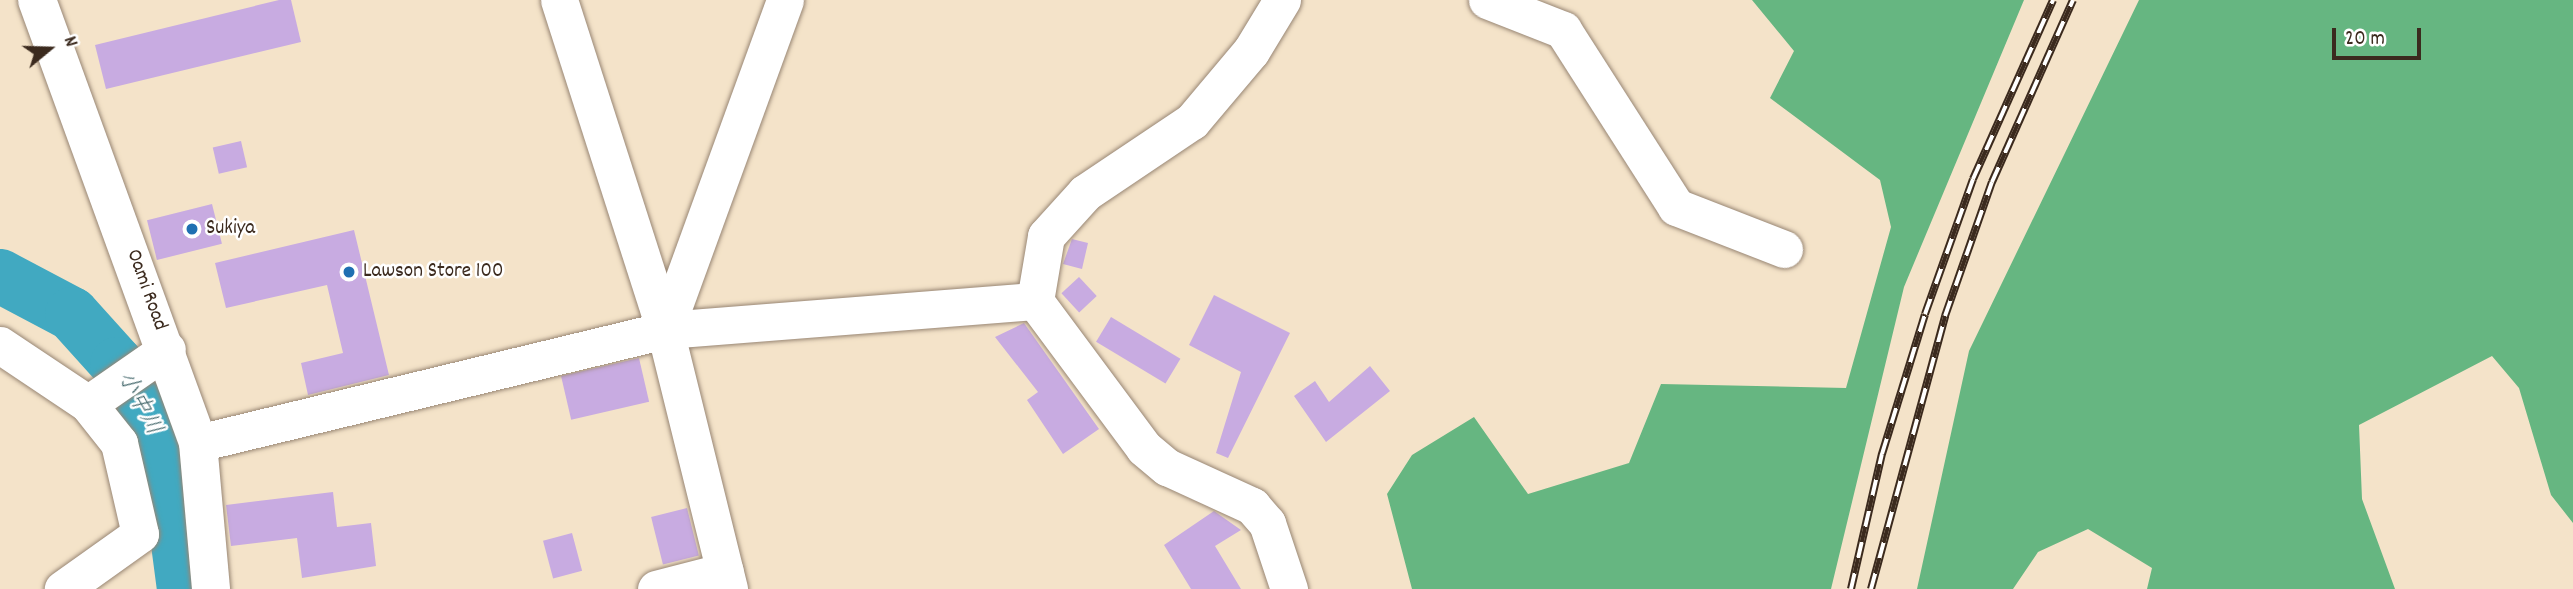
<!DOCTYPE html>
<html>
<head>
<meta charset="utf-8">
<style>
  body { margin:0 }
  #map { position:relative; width:2573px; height:589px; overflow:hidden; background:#f4e3c9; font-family:Dekko,"Klee One",sans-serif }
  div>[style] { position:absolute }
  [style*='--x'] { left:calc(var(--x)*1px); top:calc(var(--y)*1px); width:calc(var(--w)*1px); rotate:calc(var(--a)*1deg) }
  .forest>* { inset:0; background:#66b681 }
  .river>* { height:54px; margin:-27px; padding:0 27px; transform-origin:27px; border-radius:27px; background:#41a9c1 }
  .building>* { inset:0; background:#c8abe1; transform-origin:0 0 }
  .roads { filter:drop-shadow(0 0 2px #988674) drop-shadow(0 0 2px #988674) }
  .minor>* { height:37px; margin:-18.5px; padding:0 18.5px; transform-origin:18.5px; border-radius:18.5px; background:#fff }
  .major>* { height:38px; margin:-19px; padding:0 19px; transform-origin:19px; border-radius:19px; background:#fff }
  .rail>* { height:8px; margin-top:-4px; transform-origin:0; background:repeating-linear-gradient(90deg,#fff 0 16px,#3b2a1e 0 32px); box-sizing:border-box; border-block:2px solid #3b2a1e }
  .dots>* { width:19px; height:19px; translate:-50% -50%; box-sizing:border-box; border:4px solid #fff; border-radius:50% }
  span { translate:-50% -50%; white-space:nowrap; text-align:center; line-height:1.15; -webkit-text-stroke:5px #fff; paint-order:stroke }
  .poi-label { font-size:21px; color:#3b2a1e }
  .left { translate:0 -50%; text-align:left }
  .street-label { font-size:21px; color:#3b2a1e }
  .water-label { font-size:23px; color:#3e6367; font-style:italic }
  .north { position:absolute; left:14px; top:14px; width:70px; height:70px; -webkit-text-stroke:5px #fff; paint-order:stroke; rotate:71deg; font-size:19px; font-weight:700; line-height:28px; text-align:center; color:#3b2a1e }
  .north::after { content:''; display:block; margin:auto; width:24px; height:32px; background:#3b2a1e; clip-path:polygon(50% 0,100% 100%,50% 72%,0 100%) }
  .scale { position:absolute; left:2332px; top:28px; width:89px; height:32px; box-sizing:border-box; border:4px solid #3b2a1e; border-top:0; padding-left:9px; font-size:21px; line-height:24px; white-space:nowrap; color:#3b2a1e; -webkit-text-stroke:5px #fff; paint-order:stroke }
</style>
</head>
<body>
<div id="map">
  <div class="forest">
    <i style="clip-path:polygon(1752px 0,2024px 0,1904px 287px,1831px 589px,1412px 589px,1387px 494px,1412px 455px,1474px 417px,1528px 494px,1629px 463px,1661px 384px,1846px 388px,1891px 227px,1880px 180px,1770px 98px,1794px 51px)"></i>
    <i style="clip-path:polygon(2139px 0,2573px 0,2573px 523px,2551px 495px,2519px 388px,2492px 356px,2359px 425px,2362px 499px,2395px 589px,2147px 589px,2152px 568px,2088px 529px,2038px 552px,2013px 589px,1917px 589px,1969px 351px)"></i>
  </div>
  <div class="river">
    <i style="--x:0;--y:276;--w:81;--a:27.8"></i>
    <i style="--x:72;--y:314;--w:67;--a:48"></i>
    <i style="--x:117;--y:364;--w:108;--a:62.5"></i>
    <i style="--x:167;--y:460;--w:130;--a:82.5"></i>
  </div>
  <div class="building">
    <i style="clip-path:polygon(279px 0,291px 0,301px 42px,106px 89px,95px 45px)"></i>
    <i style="left:241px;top:141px;width:27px;height:29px;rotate:77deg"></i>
    <i style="left:212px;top:204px;width:41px;height:67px;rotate:76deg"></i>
    <i style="clip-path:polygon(354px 230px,389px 375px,308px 395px,301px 363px,343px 353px,327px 285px,226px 308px,215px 263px)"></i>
    <i style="clip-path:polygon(1072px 239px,1088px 243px,1082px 269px,1063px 264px)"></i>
    <i style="left:1079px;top:277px;width:26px;height:24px;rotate:47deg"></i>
    <i style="clip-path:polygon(1214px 295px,1290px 333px,1228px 458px,1216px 453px,1241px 372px,1189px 345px)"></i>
    <i style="left:1111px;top:317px;width:81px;height:29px;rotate:31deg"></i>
    <i style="clip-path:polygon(1024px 323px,1099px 429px,1063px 454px,1027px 400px,1038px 392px,995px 337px)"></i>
    <i style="left:639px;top:358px;width:45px;height:80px;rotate:77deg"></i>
    <i style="clip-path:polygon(1370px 366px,1390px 391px,1326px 442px,1294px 396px,1315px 381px,1329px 402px)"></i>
    <i style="clip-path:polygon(333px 492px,337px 527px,371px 523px,376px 566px,302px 578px,297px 538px,231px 546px,226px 505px)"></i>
    <i style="left:687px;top:508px;width:49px;height:37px;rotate:76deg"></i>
    <i style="clip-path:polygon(1214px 511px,1241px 530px,1215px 546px,1241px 589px,1191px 589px,1164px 545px)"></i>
    <i style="left:572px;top:533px;width:39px;height:30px;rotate:75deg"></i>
  </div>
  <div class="roads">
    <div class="minor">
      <i style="--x:559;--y:0;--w:347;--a:72.2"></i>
      <i style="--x:665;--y:330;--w:267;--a:76.1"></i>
      <i style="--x:1282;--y:0;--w:60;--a:121.3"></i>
      <i style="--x:1251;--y:51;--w:92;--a:130.1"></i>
      <i style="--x:1192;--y:121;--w:129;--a:146.1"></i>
      <i style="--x:1085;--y:193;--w:58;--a:132.2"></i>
      <i style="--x:1046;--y:236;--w:66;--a:99.6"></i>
      <i style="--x:1035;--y:301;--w:183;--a:53.4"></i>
      <i style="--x:1144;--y:448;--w:30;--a:40"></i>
      <i style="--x:1167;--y:467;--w:94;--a:24.6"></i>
      <i style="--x:1252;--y:506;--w:23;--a:49"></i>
      <i style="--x:1267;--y:523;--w:70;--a:71.6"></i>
      <i style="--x:1487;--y:0;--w:82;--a:21.5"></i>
      <i style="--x:1563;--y:30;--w:210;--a:57.4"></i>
      <i style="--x:1676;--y:207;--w:116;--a:21.3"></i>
      <i style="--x:665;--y:330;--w:351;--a:-70"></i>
      <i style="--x:0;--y:345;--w:106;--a:33.8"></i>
      <i style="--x:88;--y:404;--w:50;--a:51.5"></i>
      <i style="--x:119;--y:443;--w:93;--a:77"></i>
      <i style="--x:140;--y:534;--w:95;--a:144.5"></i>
      <i style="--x:88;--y:404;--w:96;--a:-34.8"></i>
      <i style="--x:198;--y:443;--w:480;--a:-13.6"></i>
      <i style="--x:665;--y:330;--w:371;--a:-4.5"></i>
      <i style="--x:656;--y:589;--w:71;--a:-14.6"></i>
    </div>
    <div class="major">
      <i style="--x:37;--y:0;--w:471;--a:70"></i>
      <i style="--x:198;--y:443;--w:147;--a:84.9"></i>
    </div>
  </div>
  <div class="rail">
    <i style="--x:1851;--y:589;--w:139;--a:-77.1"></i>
    <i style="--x:1882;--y:454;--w:146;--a:-72.9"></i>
    <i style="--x:1925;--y:314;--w:143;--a:-70.4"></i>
    <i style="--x:1973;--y:179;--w:196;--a:-65.9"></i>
    <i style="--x:1871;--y:589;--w:283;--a:-74.8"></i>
    <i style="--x:1945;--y:316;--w:142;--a:-70.7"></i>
    <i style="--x:1992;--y:182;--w:199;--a:-66"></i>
  </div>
  <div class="dots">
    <i style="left:192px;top:229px;background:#1f6fb2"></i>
    <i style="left:349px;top:272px;background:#1f6fb2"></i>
  </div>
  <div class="poi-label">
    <span class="left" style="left:206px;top:229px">Sukiya</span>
    <span class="left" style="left:363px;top:272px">Lawson Store 100</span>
  </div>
  <div class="street-label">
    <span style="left:146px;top:290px;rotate:70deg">Oami Road</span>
  </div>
  <div class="water-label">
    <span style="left:138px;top:404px;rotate:62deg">小中川</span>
  </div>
  <div class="north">N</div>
  <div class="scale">20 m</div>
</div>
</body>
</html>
